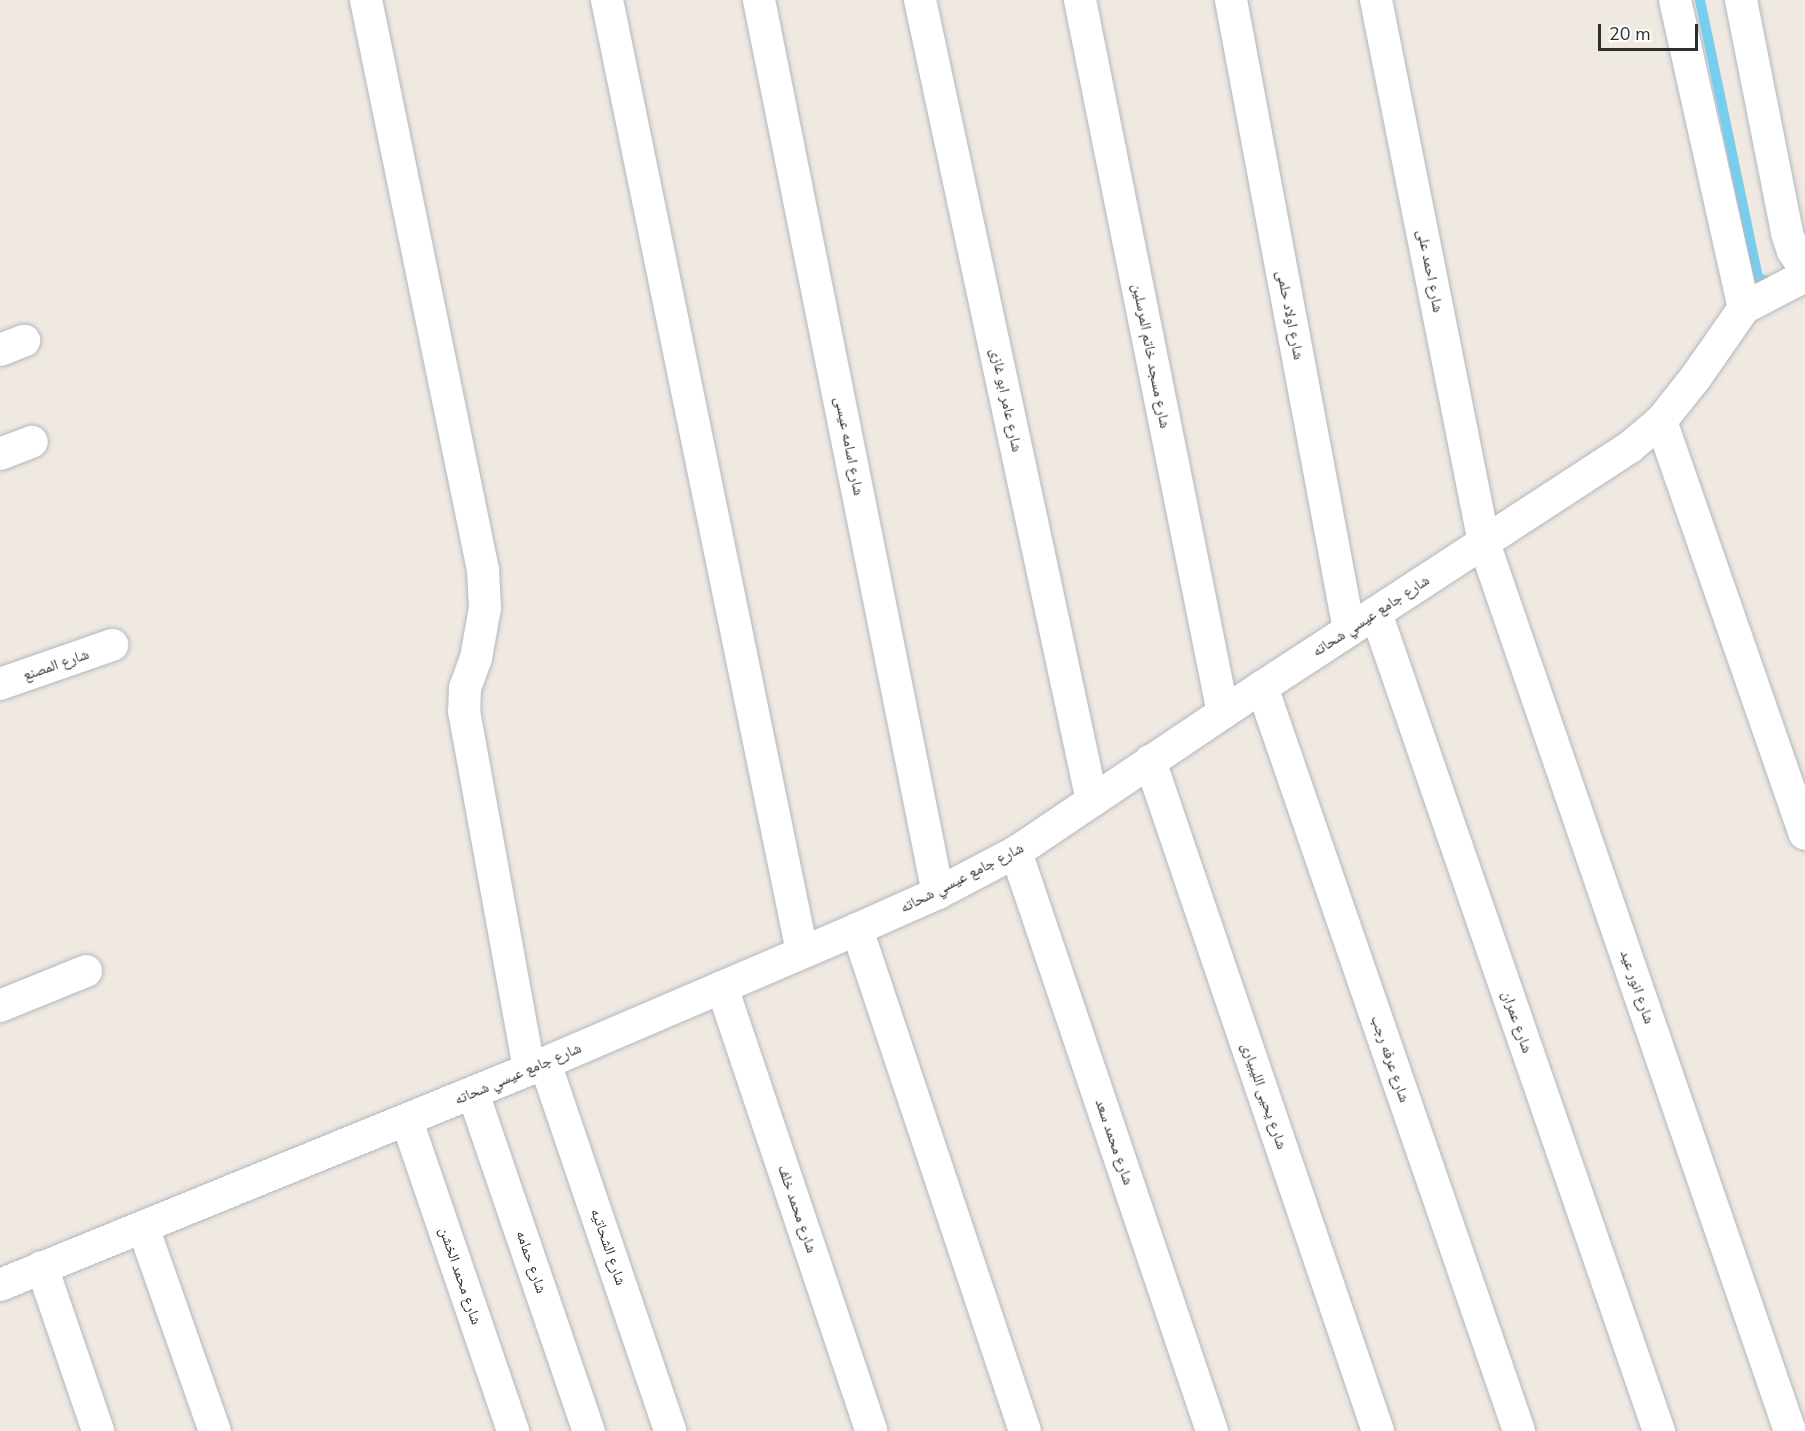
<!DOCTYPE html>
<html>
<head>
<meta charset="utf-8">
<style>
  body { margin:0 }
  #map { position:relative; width:1805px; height:1431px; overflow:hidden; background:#efe9e1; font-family:"Nunito Sans","Noto Naskh Arabic",sans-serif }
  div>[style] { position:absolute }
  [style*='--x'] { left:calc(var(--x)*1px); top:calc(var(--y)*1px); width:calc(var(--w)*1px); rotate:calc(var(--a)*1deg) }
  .stream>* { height:10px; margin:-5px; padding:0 5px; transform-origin:5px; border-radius:5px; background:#75cff0 }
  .roads { filter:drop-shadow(0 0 2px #b4b7c1) drop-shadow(0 0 2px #b4b7c1) }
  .street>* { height:32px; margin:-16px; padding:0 16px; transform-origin:16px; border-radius:16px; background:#fff }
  span { translate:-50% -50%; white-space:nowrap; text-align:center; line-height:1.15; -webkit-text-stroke:4.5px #fff; paint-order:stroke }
  .street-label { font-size:15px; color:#2e2e2e }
  .scale { position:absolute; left:1598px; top:24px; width:100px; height:27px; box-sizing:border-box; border:3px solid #2e2e2e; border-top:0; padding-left:8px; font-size:18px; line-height:21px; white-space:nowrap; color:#2e2e2e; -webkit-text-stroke:4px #fff; paint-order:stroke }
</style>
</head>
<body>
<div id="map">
  <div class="stream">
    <i style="--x:1700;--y:0;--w:284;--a:78.2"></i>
    <i style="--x:1758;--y:278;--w:19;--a:18"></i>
  </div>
  <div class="roads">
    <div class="street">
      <i style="--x:366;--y:0;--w:582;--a:78.4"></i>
      <i style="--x:483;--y:570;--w:38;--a:87"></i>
      <i style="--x:485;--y:608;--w:51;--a:100.2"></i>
      <i style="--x:476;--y:658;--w:32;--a:110"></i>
      <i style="--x:465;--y:688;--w:23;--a:92"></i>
      <i style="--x:464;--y:711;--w:364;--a:79.7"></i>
      <i style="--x:607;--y:0;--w:972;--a:78.42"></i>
      <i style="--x:759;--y:0;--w:911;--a:78.67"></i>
      <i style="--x:920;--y:0;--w:819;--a:77.88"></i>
      <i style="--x:1080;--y:0;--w:727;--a:78.66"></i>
      <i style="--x:1231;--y:0;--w:641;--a:79.39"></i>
      <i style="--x:1376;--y:0;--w:554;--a:78.75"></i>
      <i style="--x:1484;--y:543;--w:939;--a:70.99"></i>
      <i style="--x:1675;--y:0;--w:316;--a:77.4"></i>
      <i style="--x:1741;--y:0;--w:237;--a:78.8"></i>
      <i style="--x:1787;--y:233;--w:19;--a:72"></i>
      <i style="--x:1793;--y:251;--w:21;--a:55"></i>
      <i style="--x:0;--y:350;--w:26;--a:-21"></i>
      <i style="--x:1661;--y:421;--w:437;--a:70.8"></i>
      <i style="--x:0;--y:454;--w:34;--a:-21"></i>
      <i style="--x:1376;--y:613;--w:866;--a:70.92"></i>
      <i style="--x:0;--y:684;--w:119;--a:-19.2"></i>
      <i style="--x:1262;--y:687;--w:787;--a:70.94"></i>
      <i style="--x:1150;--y:761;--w:708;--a:71.21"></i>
      <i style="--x:1016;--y:852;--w:611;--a:71.3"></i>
      <i style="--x:857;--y:929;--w:529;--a:71.5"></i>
      <i style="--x:722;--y:987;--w:468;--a:71.4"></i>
      <i style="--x:0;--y:1006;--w:93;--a:-22.1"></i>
      <i style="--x:545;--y:1063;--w:389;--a:71.2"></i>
      <i style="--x:473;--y:1093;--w:357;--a:71.1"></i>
      <i style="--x:407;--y:1121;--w:328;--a:71.1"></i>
      <i style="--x:143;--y:1227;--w:216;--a:70.6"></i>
      <i style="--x:42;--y:1267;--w:173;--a:71.1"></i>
      <i style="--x:0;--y:1285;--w:588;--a:-22.16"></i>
      <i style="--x:545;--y:1063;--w:340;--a:-23.2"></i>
      <i style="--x:857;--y:929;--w:89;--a:-24"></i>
      <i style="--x:938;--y:893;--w:88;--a:-27.7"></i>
      <i style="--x:1016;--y:852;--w:296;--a:-33.9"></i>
      <i style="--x:1262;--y:687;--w:439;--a:-33.1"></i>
      <i style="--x:1630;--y:447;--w:40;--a:-40"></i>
      <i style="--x:1661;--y:421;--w:56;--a:-51.5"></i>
      <i style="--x:1696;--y:377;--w:84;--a:-55.2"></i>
      <i style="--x:1744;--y:308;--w:69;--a:-27.7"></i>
    </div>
  </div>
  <div class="street-label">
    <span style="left:1430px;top:271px;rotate:79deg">شارع احمد على</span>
    <span style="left:1290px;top:315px;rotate:79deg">شارع اولاد حلمى</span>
    <span style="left:1151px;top:356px;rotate:79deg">شارع مسجد خاتم المرسلين</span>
    <span style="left:1006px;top:400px;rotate:78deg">شارع عامر ابو غازى</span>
    <span style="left:849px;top:446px;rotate:79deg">شارع اسامه عيسى</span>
    <span style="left:1371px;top:616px;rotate:-33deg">شارع جامع عيسي شحاته</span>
    <span style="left:56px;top:665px;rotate:-19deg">شارع المصنع</span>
    <span style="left:962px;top:878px;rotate:-27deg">شارع جامع عيسي شحاته</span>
    <span style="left:1637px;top:987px;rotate:71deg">شارع انور عيد</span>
    <span style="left:1517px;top:1022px;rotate:71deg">شارع عمران</span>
    <span style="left:1390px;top:1059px;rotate:71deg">شارع عرفه رجب</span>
    <span style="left:518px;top:1074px;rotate:-23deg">شارع جامع عيسي شحاته</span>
    <span style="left:1264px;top:1096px;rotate:71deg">شارع يحيى الليبيارى</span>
    <span style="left:1114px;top:1142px;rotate:71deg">شارع محمد سعد</span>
    <span style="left:797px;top:1209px;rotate:71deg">شارع محمد خلف</span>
    <span style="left:608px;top:1247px;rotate:71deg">شارع الشحاتيه</span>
    <span style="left:531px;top:1262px;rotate:71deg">شارع حمامه</span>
    <span style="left:460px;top:1276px;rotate:71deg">شارع محمد الخشن</span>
  </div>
  <div class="scale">20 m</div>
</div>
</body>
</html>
